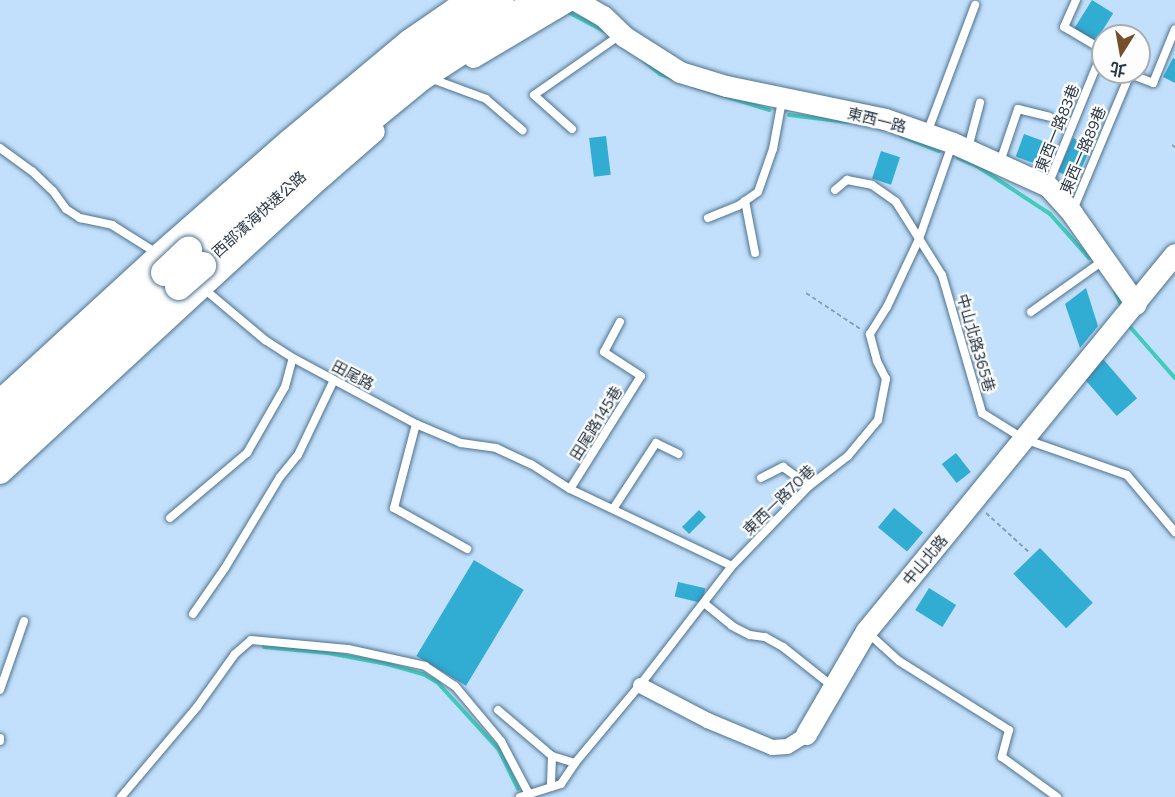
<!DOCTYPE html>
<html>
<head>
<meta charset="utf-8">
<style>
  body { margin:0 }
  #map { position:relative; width:1175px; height:797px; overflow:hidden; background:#c2e0fb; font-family:Commissioner,"Noto Sans TC",sans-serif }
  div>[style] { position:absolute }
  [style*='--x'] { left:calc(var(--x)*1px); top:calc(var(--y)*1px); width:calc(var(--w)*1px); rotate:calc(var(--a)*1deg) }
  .stream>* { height:4px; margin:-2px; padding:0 2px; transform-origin:2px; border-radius:2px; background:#42cbbc }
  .building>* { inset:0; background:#31acd3; transform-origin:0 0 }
  .path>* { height:2px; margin-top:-1px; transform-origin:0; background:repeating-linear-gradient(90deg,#869fb4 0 4.5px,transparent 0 7.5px) }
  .roads { filter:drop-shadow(0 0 2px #4e718e) drop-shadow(0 0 2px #4e718e) }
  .lane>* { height:8px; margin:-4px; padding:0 4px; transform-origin:4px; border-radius:4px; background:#fff }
  .street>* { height:15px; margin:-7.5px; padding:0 7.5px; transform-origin:7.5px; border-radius:7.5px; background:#fff }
  .secondary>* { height:21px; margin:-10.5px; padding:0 10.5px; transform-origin:10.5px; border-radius:10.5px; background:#fff }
  .highway>* { height:27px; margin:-13.5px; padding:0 13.5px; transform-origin:13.5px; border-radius:13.5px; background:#fff }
  .bridges { filter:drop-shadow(0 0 2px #4e718e) drop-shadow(0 0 2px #4e718e) }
  .highway-bridge>* { height:27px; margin:-13.5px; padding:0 13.5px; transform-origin:13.5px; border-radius:13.5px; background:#fff }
  span { translate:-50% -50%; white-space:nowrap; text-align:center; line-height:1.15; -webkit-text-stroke:4.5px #fdfdfd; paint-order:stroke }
  .street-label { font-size:15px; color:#283744 }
  .north { position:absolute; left:1091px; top:24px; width:60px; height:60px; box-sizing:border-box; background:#fdfdfd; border:2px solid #a8aeb3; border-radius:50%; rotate:191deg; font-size:16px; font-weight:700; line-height:24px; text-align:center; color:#283744 }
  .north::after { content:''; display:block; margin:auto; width:21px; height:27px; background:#744f2a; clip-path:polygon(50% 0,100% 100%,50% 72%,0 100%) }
</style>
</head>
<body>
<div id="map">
  <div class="stream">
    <i style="--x:566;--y:11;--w:43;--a:27.8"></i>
    <i style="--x:643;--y:60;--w:22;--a:39"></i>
    <i style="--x:660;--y:74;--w:13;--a:18"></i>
    <i style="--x:693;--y:86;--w:80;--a:17.5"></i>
    <i style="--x:789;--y:115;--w:59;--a:6.8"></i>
    <i style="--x:901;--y:136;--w:41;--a:21.5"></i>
    <i style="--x:958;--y:158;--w:21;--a:23"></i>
    <i style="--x:977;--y:166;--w:87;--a:33.3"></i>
    <i style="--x:1050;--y:214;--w:59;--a:48.4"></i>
    <i style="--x:1115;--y:291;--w:15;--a:67"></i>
    <i style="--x:1131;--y:328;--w:67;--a:48.7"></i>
    <i style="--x:264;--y:647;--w:64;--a:5.4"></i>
    <i style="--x:328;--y:653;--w:60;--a:10.6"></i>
    <i style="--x:387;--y:664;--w:37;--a:16"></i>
    <i style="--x:423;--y:674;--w:16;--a:30"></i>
    <i style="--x:437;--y:682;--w:92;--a:47.6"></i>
    <i style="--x:499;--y:750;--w:43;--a:64"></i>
  </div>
  <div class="building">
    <i style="left:1092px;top:0;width:25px;height:40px;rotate:32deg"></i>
    <i style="clip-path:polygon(1173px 58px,1175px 59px,1175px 83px,1163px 77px)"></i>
    <i style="left:1024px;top:134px;width:32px;height:24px;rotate:20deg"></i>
    <i style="left:606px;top:136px;width:39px;height:17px;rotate:83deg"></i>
    <i style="left:1073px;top:138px;width:20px;height:37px;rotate:24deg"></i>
    <i style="left:881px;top:151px;width:20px;height:29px;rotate:18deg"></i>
    <i style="clip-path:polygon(1086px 288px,1098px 326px,1080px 348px,1065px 304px)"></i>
    <i style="left:1103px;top:359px;width:52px;height:27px;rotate:49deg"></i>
    <i style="left:956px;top:453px;width:24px;height:18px;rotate:52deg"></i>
    <i style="left:894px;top:508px;width:38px;height:25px;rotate:40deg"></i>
    <i style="left:699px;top:510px;width:10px;height:24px;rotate:45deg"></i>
    <i style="left:1040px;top:548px;width:76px;height:37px;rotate:46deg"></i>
    <i style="left:474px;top:560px;width:58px;height:112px;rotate:31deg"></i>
    <i style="left:678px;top:582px;width:28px;height:15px;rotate:13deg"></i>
    <i style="left:929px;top:588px;width:32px;height:26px;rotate:32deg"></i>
  </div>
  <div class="path">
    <i style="--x:1172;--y:145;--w:4;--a:34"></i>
    <i style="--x:806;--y:293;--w:67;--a:33.5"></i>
    <i style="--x:986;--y:513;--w:59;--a:42.3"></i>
  </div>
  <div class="roads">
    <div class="lane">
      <i style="--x:435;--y:80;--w:54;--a:20.4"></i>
      <i style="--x:486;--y:99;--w:48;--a:40.7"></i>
      <i style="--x:572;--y:129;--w:51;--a:-138.2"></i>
      <i style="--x:534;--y:95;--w:105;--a:-34.9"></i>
      <i style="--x:927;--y:133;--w:137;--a:-69.4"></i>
      <i style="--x:0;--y:148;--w:39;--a:36"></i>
      <i style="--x:32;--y:171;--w:29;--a:44"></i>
      <i style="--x:53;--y:191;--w:22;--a:54"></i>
      <i style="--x:66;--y:209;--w:17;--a:33"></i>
      <i style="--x:80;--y:218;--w:33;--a:12"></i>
      <i style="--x:112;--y:225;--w:51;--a:32.1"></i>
      <i style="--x:968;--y:148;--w:47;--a:-75.1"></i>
      <i style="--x:1000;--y:162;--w:56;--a:-71.2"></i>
      <i style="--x:1018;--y:109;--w:32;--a:14"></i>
      <i style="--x:1048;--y:185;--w:146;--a:-67.8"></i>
      <i style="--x:1103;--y:50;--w:45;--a:-149.5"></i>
      <i style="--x:1064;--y:27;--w:30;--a:-66"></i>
      <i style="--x:835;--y:190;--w:16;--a:-40"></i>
      <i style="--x:847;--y:180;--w:25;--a:11"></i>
      <i style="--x:872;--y:185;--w:29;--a:35"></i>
      <i style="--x:896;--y:202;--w:86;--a:57.8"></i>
      <i style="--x:942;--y:275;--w:144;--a:73.8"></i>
      <i style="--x:982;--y:413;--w:49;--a:31.8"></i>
      <i style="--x:1024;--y:439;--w:109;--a:19.3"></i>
      <i style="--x:1127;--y:475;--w:75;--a:49.9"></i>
      <i style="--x:745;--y:201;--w:53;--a:79.1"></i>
      <i style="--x:1073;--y:210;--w:147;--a:-67.3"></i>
      <i style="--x:1130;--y:74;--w:25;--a:21"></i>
      <i style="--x:1153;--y:83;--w:58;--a:-67.8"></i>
      <i style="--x:708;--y:218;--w:32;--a:-22"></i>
      <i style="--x:738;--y:206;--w:24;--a:-35"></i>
      <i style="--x:758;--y:192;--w:46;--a:-70.8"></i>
      <i style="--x:773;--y:149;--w:49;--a:-79.4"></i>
      <i style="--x:203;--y:288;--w:81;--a:40"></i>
      <i style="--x:265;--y:340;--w:33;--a:33"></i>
      <i style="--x:293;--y:358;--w:140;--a:28.2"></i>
      <i style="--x:416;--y:424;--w:49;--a:22.9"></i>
      <i style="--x:461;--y:443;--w:35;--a:8"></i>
      <i style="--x:496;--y:448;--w:38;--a:25"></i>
      <i style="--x:531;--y:464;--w:46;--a:32.7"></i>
      <i style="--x:570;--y:489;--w:179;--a:25.4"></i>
      <i style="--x:1031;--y:312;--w:90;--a:-35.5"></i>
      <i style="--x:416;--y:424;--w:87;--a:104.7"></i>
      <i style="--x:394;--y:508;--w:84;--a:29.3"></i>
      <i style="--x:761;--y:478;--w:25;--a:-27"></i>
      <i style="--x:783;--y:467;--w:32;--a:36"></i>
      <i style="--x:570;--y:489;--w:133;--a:-57.9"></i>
      <i style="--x:641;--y:376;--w:44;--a:-147"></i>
      <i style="--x:604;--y:352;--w:34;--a:-62"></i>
      <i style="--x:613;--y:509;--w:79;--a:-56.9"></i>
      <i style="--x:656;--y:443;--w:25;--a:26"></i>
      <i style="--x:170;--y:518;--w:101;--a:-40.2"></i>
      <i style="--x:247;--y:453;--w:76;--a:-60.1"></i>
      <i style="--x:285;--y:387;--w:30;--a:-75"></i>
      <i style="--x:704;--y:603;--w:36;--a:39"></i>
      <i style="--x:732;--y:626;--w:20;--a:27"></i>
      <i style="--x:750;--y:635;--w:15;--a:8"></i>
      <i style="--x:765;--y:637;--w:21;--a:29"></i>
      <i style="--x:783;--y:647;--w:63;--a:38.5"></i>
      <i style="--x:193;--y:614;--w:56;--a:-55.2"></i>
      <i style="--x:225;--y:568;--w:106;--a:-58.9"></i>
      <i style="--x:280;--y:477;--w:28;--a:-51"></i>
      <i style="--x:298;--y:455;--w:83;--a:-64.4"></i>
      <i style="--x:867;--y:632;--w:43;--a:42.2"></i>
      <i style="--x:899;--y:661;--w:130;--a:32.1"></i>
      <i style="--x:1009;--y:730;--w:28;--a:105"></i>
      <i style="--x:1002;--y:757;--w:68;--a:36"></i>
      <i style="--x:0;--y:690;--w:73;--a:-70.8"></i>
      <i style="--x:498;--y:710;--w:71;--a:40.4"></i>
      <i style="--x:552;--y:756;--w:31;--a:92"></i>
      <i style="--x:0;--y:738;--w:3;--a:90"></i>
      <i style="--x:552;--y:756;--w:24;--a:17"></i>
      <i style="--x:121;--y:797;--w:118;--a:-49.8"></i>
      <i style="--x:197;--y:707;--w:65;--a:-54.4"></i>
      <i style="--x:235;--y:654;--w:21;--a:-41"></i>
      <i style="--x:251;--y:640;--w:97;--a:5.3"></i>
      <i style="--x:348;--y:649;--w:79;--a:12.4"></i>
      <i style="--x:425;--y:666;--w:36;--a:34"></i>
      <i style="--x:455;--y:686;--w:72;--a:50.1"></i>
      <i style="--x:501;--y:741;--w:60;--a:62.2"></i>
      <i style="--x:520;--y:797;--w:43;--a:-17.6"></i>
      <i style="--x:561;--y:784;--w:25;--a:-56"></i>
      <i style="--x:575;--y:763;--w:102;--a:-50.2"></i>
      <i style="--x:640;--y:685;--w:150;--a:-52.3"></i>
      <i style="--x:732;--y:566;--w:111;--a:-46.1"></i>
      <i style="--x:809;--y:486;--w:49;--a:-37.6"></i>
      <i style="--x:848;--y:456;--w:47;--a:-50.2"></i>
      <i style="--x:878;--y:420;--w:42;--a:-79"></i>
      <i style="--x:886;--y:379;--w:20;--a:-117"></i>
      <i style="--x:877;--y:361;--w:28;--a:-105"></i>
      <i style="--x:870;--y:334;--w:32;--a:-58"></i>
      <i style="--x:887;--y:307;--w:75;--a:-64.8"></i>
      <i style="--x:919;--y:239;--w:100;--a:-70.7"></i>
    </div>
    <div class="street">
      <i style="--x:640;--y:685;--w:76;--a:27.6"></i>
      <i style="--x:707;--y:720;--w:70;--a:22.6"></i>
      <i style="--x:772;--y:747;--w:15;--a:-4"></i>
      <i style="--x:787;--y:746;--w:22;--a:-32"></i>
    </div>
    <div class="secondary">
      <i style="--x:575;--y:0;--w:32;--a:30"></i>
      <i style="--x:603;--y:16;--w:30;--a:44"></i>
      <i style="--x:625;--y:37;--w:65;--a:32.5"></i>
      <i style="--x:680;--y:72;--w:48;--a:16.9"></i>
      <i style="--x:726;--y:86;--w:162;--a:11.7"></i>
      <i style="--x:885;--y:119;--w:72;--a:19.4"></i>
      <i style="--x:953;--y:143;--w:104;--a:24.4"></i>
      <i style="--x:1048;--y:186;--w:36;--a:48"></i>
      <i style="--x:1072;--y:213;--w:111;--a:54.9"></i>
      <i style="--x:473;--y:57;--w:112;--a:-30.7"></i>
      <i style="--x:0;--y:399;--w:214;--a:-42.5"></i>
      <i style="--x:158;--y:254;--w:174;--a:-41.3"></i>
      <i style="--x:289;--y:139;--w:155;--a:-39.8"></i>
      <i style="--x:408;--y:40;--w:70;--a:-34.6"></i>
      <i style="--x:0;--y:473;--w:437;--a:-42.7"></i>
      <i style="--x:321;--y:177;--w:70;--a:-41"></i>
      <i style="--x:806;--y:734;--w:119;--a:-59.8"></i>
      <i style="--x:866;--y:631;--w:487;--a:-50.7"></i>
    </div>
    <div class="highway">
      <i style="--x:188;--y:250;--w:139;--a:-42.4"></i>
      <i style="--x:291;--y:156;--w:155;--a:-39.2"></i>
      <i style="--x:411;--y:58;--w:106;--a:-33.1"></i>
      <i style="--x:202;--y:265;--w:144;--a:-42.2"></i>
      <i style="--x:309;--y:168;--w:144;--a:-39.3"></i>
      <i style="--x:420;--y:77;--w:142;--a:-32.9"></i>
      <i style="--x:0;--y:423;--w:223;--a:-42.6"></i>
      <i style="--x:0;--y:454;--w:245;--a:-43.3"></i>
    </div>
  </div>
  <div class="bridges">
    <div class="highway-bridge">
      <i style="--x:164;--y:272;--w:33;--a:-43"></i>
      <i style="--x:178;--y:286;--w:32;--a:-41"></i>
    </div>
  </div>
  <div class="street-label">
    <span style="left:877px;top:120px;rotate:14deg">東西一路</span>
    <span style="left:1057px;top:128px;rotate:-68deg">東西一路83巷</span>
    <span style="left:1083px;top:150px;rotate:-67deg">東西一路89巷</span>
    <span style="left:259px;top:214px;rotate:-42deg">西部濱海快速公路</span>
    <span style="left:976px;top:343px;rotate:74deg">中山北路365巷</span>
    <span style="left:353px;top:375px;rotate:28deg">田尾路</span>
    <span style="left:596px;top:423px;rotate:-58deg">田尾路145巷</span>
    <span style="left:779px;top:500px;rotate:-44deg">東西一路70巷</span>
    <span style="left:925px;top:560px;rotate:-50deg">中山北路</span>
  </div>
  <div class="north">北</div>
</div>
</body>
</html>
